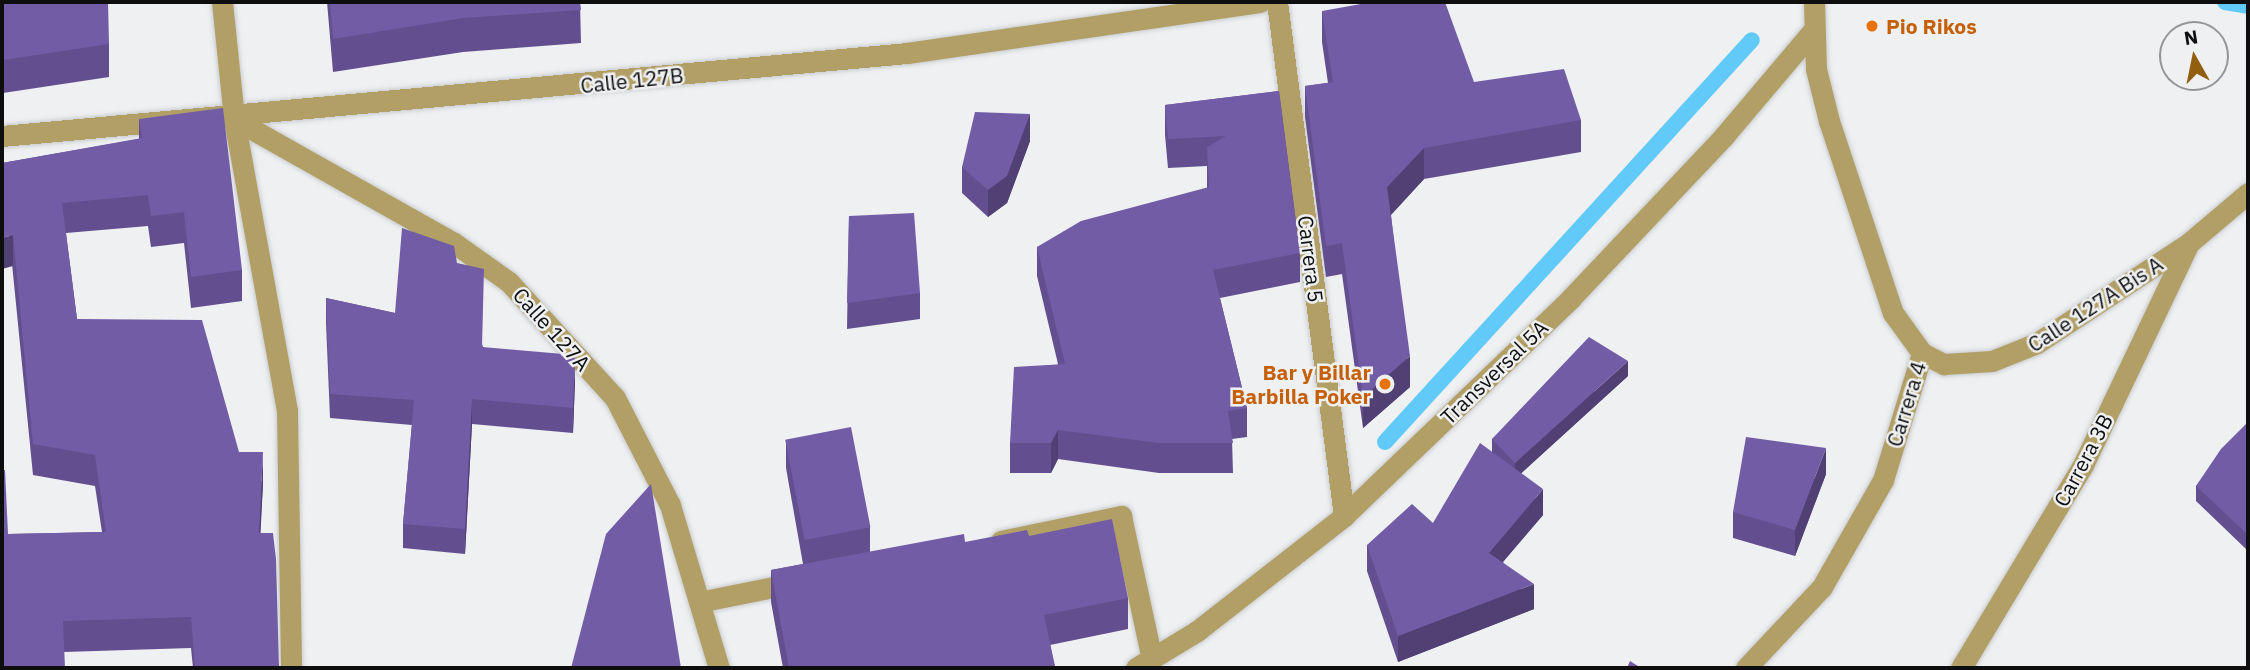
<!DOCTYPE html>
<html>
<head>
<meta charset="utf-8">
<style>
  body { margin:0 }
  #map { position:relative; width:2250px; height:670px; overflow:hidden; background:#eef0f2; font-family:"IBM Plex Sans",sans-serif }
  div>[style] { position:absolute }
  [style*='--x'] { left:calc(var(--x)*1px); top:calc(var(--y)*1px); width:calc(var(--w)*1px); rotate:calc(var(--a)*1deg) }
  .stream>* { height:16px; margin:-8px; padding:0 8px; transform-origin:8px; border-radius:8px; background:#62caf8 }
  .roads { filter:drop-shadow(0 0 2px #caccce) drop-shadow(0 0 2px #caccce) }
  .lane>* { height:21px; margin:-10.5px; padding:0 10.5px; transform-origin:10.5px; border-radius:10.5px; background:#b19f66 }
  .street>* { height:21px; margin:-10.5px; padding:0 10.5px; transform-origin:10.5px; border-radius:10.5px; background:#b19f66 }
  .wall>* { inset:0; background:#634f8f }
  .shaded-wall>* { inset:0; background:#504074 }
  .building>* { inset:0; background:#735ca6; transform-origin:0 0 }
  .dots>* { width:19px; height:19px; translate:-50% -50%; box-sizing:border-box; border:4px solid #eef0f2; border-radius:50% }
  span { translate:-50% -50%; white-space:nowrap; text-align:center; line-height:1.15; -webkit-text-stroke:5px #eef0f2; paint-order:stroke }
  .food-label { font-size:21px; color:#c56008; font-weight:700 }
  .left { translate:0 -50%; text-align:left }
  .right { translate:-100% -50%; text-align:right }
  .street-label { font-size:21px; color:#0e0e0f }
  .frame { position:absolute; inset:0; border:4px solid #0e0e0f; pointer-events:none }
  .north { position:absolute; left:2159px; top:21px; width:70px; height:70px; box-sizing:border-box; background:#eef0f2; border:2px solid #949697; border-radius:50%; rotate:351deg; font-size:19px; font-weight:700; line-height:28px; text-align:center; color:#0e0e0f }
  .north::after { content:''; display:block; margin:auto; width:24px; height:32px; background:#925f10; clip-path:polygon(50% 0,100% 100%,50% 72%,0 100%) }
</style>
</head>
<body>
<div id="map">
  <div class="stream">
    <i style="--x:2225;--y:2;--w:23;--a:10"></i>
    <i style="--x:1385;--y:442;--w:544;--a:-47.61"></i>
  </div>
  <div class="roads">
    <div class="lane">
      <i style="--x:1001;--y:541;--w:123;--a:-11.8"></i>
      <i style="--x:1121;--y:516;--w:146;--a:77.8"></i>
      <i style="--x:704;--y:601;--w:96;--a:-11.4"></i>
    </div>
    <div class="street">
      <i style="--x:222;--y:2;--w:118;--a:84.1"></i>
      <i style="--x:234;--y:119;--w:297;--a:79.7"></i>
      <i style="--x:287;--y:411;--w:257;--a:89.1"></i>
      <i style="--x:1277;--y:2;--w:518;--a:82.57"></i>
      <i style="--x:1814;--y:2;--w:67;--a:88.3"></i>
      <i style="--x:1816;--y:69;--w:54;--a:76"></i>
      <i style="--x:1829;--y:121;--w:202;--a:71.6"></i>
      <i style="--x:1893;--y:313;--w:49;--a:54.1"></i>
      <i style="--x:1922;--y:353;--w:25;--a:27"></i>
      <i style="--x:1944;--y:364;--w:48;--a:-3.6"></i>
      <i style="--x:1992;--y:361;--w:48;--a:-21.8"></i>
      <i style="--x:2037;--y:343;--w:182;--a:-33.3"></i>
      <i style="--x:2189;--y:243;--w:77;--a:-40.3"></i>
      <i style="--x:234;--y:119;--w:253;--a:29.4"></i>
      <i style="--x:454;--y:243;--w:67;--a:35.3"></i>
      <i style="--x:509;--y:282;--w:157;--a:47.6"></i>
      <i style="--x:615;--y:398;--w:120;--a:62.8"></i>
      <i style="--x:670;--y:505;--w:170;--a:73.3"></i>
      <i style="--x:2;--y:136;--w:909;--a:-5.24"></i>
      <i style="--x:907;--y:53;--w:356;--a:-8.2"></i>
      <i style="--x:1136;--y:668;--w:71;--a:-31.2"></i>
      <i style="--x:1197;--y:631;--w:187;--a:-38"></i>
      <i style="--x:1344;--y:516;--w:315;--a:-43.8"></i>
      <i style="--x:1571;--y:298;--w:223;--a:-46.6"></i>
      <i style="--x:1724;--y:136;--w:136;--a:-49.8"></i>
      <i style="--x:1746;--y:668;--w:111;--a:-46.8"></i>
      <i style="--x:1822;--y:587;--w:123;--a:-60.3"></i>
      <i style="--x:1883;--y:480;--w:133;--a:-72.9"></i>
      <i style="--x:1961;--y:668;--w:237;--a:-59"></i>
      <i style="--x:2083;--y:465;--w:244;--a:-64.5"></i>
    </div>
  </div>
  <div class="wall">
    <i style="clip-path:polygon(2px 2px,109px 44px,109px 77px,3px 93px,2px 86px)"></i>
    <i style="clip-path:polygon(327px 2px,580px 2px,581px 43px,463px 52px,333px 72px)"></i>
    <i style="clip-path:polygon(1322px 11px,1474px 82px,1581px 120px,1581px 152px,1424px 179px,1391px 215px,1410px 387px,1363px 428px,1342px 274px,1326px 277px,1305px 117px,1305px 86px,1328px 83px,1322px 42px)"></i>
    <i style="clip-path:polygon(1279px 91px,1300px 253px,1300px 282px,1220px 298px,1247px 408px,1247px 437px,1232px 439px,1233px 473px,1159px 473px,1058px 459px,1051px 473px,1010px 473px,1010px 443px,1058px 364px,1037px 276px,1037px 247px,1207px 188px,1207px 166px,1168px 168px,1165px 135px,1165px 105px)"></i>
    <i style="clip-path:polygon(139px 119px,242px 270px,242px 301px,191px 308px,184px 243px,151px 247px,148px 226px,66px 233px,77px 319px,239px 452px,263px 483px,260px 533px,279px 668px,193px 668px,191px 648px,64px 652px,8px 534px,102px 532px,95px 486px,33px 475px,2px 163px,139px 139px)"></i>
    <i style="clip-path:polygon(1030px 141px,1007px 203px,988px 217px,962px 193px,962px 167px)"></i>
    <i style="clip-path:polygon(849px 216px,920px 293px,920px 319px,847px 329px)"></i>
    <i style="clip-path:polygon(457px 263px,483px 347px,575px 380px,573px 433px,472px 424px,465px 554px,403px 548px,403px 524px,412px 425px,330px 418px,326px 323px,326px 298px,395px 313px)"></i>
    <i style="clip-path:polygon(1628px 376px,1521px 473px,1543px 515px,1503px 562px,1534px 609px,1398px 662px,1367px 571px,1367px 545px,1433px 523px,1492px 452px,1492px 439px)"></i>
    <i style="clip-path:polygon(2248px 422px,2246px 549px,2196px 501px,2196px 486px)"></i>
    <i style="clip-path:polygon(786px 442px,870px 527px,870px 552px,1029px 536px,1128px 598px,1128px 629px,1050px 645px,1055px 668px,783px 668px,771px 602px,771px 570px,803px 564px,786px 468px)"></i>
    <i style="clip-path:polygon(1826px 474px,1795px 556px,1733px 538px,1733px 512px)"></i>
  </div>
  <div class="shaded-wall">
    <i style="clip-path:polygon(1030px 114px,1030px 141px,1007px 203px,988px 217px,988px 190px)"></i>
    <i style="clip-path:polygon(1424px 148px,1424px 179px,1387px 219px,1387px 187px)"></i>
    <i style="clip-path:polygon(13px 235px,13px 266px,2px 269px,2px 238px)"></i>
    <i style="clip-path:polygon(575px 355px,575px 380px,573px 433px,573px 408px)"></i>
    <i style="clip-path:polygon(1410px 356px,1410px 387px,1363px 428px,1363px 397px)"></i>
    <i style="clip-path:polygon(1628px 361px,1628px 376px,1515px 479px,1515px 463px)"></i>
    <i style="clip-path:polygon(472px 399px,472px 424px,465px 554px,465px 529px)"></i>
    <i style="clip-path:polygon(1058px 430px,1058px 459px,1051px 473px,1051px 443px)"></i>
    <i style="clip-path:polygon(1826px 448px,1826px 474px,1795px 556px,1795px 530px)"></i>
    <i style="clip-path:polygon(263px 452px,263px 483px,259px 564px,259px 533px)"></i>
    <i style="clip-path:polygon(1543px 489px,1543px 515px,1489px 578px,1489px 553px)"></i>
    <i style="clip-path:polygon(2248px 530px,2248px 545px,2246px 549px,2246px 533px)"></i>
    <i style="clip-path:polygon(1534px 584px,1534px 609px,1398px 662px,1398px 636px)"></i>
  </div>
  <div class="building">
    <i style="clip-path:polygon(2px 2px,108px 2px,109px 44px,3px 60px,2px 53px)"></i>
    <i style="clip-path:polygon(330px 2px,580px 2px,581px 10px,463px 18px,333px 39px)"></i>
    <i style="clip-path:polygon(1372px 2px,1445px 2px,1474px 82px,1564px 69px,1581px 120px,1424px 148px,1387px 187px,1410px 356px,1363px 397px,1342px 243px,1326px 246px,1305px 86px,1333px 82px,1322px 11px)"></i>
    <i style="clip-path:polygon(1279px 91px,1300px 253px,1213px 270px,1247px 408px,1228px 411px,1233px 443px,1159px 443px,1058px 430px,1051px 443px,1010px 443px,1014px 367px,1065px 364px,1037px 247px,1081px 221px,1209px 187px,1207px 147px,1226px 136px,1168px 139px,1165px 105px)"></i>
    <i style="clip-path:polygon(223px 108px,242px 270px,191px 277px,184px 212px,151px 216px,148px 195px,62px 203px,77px 319px,202px 320px,239px 452px,263px 452px,259px 533px,273px 533px,276px 559px,279px 668px,195px 668px,191px 617px,63px 621px,65px 668px,2px 668px,2px 470px,5px 470px,8px 534px,106px 532px,95px 455px,33px 444px,13px 235px,2px 238px,2px 163px,142px 138px,139px 119px)"></i>
    <i style="clip-path:polygon(975px 112px,1030px 114px,1007px 176px,988px 190px,962px 167px)"></i>
    <i style="clip-path:polygon(914px 213px,920px 293px,847px 303px,849px 216px)"></i>
    <i style="clip-path:polygon(402px 228px,454px 246px,457px 263px,484px 269px,482px 347px,575px 355px,573px 408px,472px 399px,465px 529px,403px 524px,414px 400px,330px 394px,326px 298px,395px 313px)"></i>
    <i style="clip-path:polygon(1589px 337px,1628px 361px,1515px 463px,1492px 439px)"></i>
    <i style="clip-path:polygon(2248px 422px,2248px 530px,2246px 533px,2196px 486px,2221px 449px)"></i>
    <i style="left:851px;top:427px;width:102px;height:67px;rotate:79deg"></i>
    <i style="clip-path:polygon(1746px 437px,1826px 448px,1795px 530px,1733px 512px)"></i>
    <i style="clip-path:polygon(1480px 443px,1543px 489px,1489px 553px,1534px 584px,1398px 636px,1367px 545px,1412px 504px,1433px 523px)"></i>
    <i style="clip-path:polygon(651px 484px,681px 668px,571px 668px,606px 534px)"></i>
    <i style="clip-path:polygon(1112px 519px,1128px 598px,1044px 615px,1055px 666px,1044px 668px,789px 668px,771px 570px,964px 534px,965px 542px,1027px 530px,1029px 536px)"></i>
    <i style="clip-path:polygon(1630px 661px,1641px 668px,1627px 668px)"></i>
  </div>
  <div class="dots">
    <i style="left:1872px;top:26px;background:#e8710a"></i>
    <i style="left:1385px;top:384px;background:#e8710a"></i>
  </div>
  <div class="food-label">
    <span class="left" style="left:1886px;top:26px">Pio Rikos</span>
    <span class="right" style="left:1371px;top:384px">Bar y Billar<br>Barbilla Poker</span>
  </div>
  <div class="street-label">
    <span style="left:632px;top:80px;rotate:-6deg">Calle 127B</span>
    <span style="left:1311px;top:259px;rotate:83deg">Carrera 5</span>
    <span style="left:2095px;top:304px;rotate:-33deg">Calle 127A Bis A</span>
    <span style="left:552px;top:329px;rotate:48deg">Calle 127A</span>
    <span style="left:1494px;top:372px;rotate:-44deg">Transversal 5A</span>
    <span style="left:1906px;top:404px;rotate:-73deg">Carrera 4</span>
    <span style="left:2083px;top:460px;rotate:-62deg">Carrera 3B</span>
  </div>
  <div class="frame"></div>
  <div class="north">N</div>
</div>
</body>
</html>
